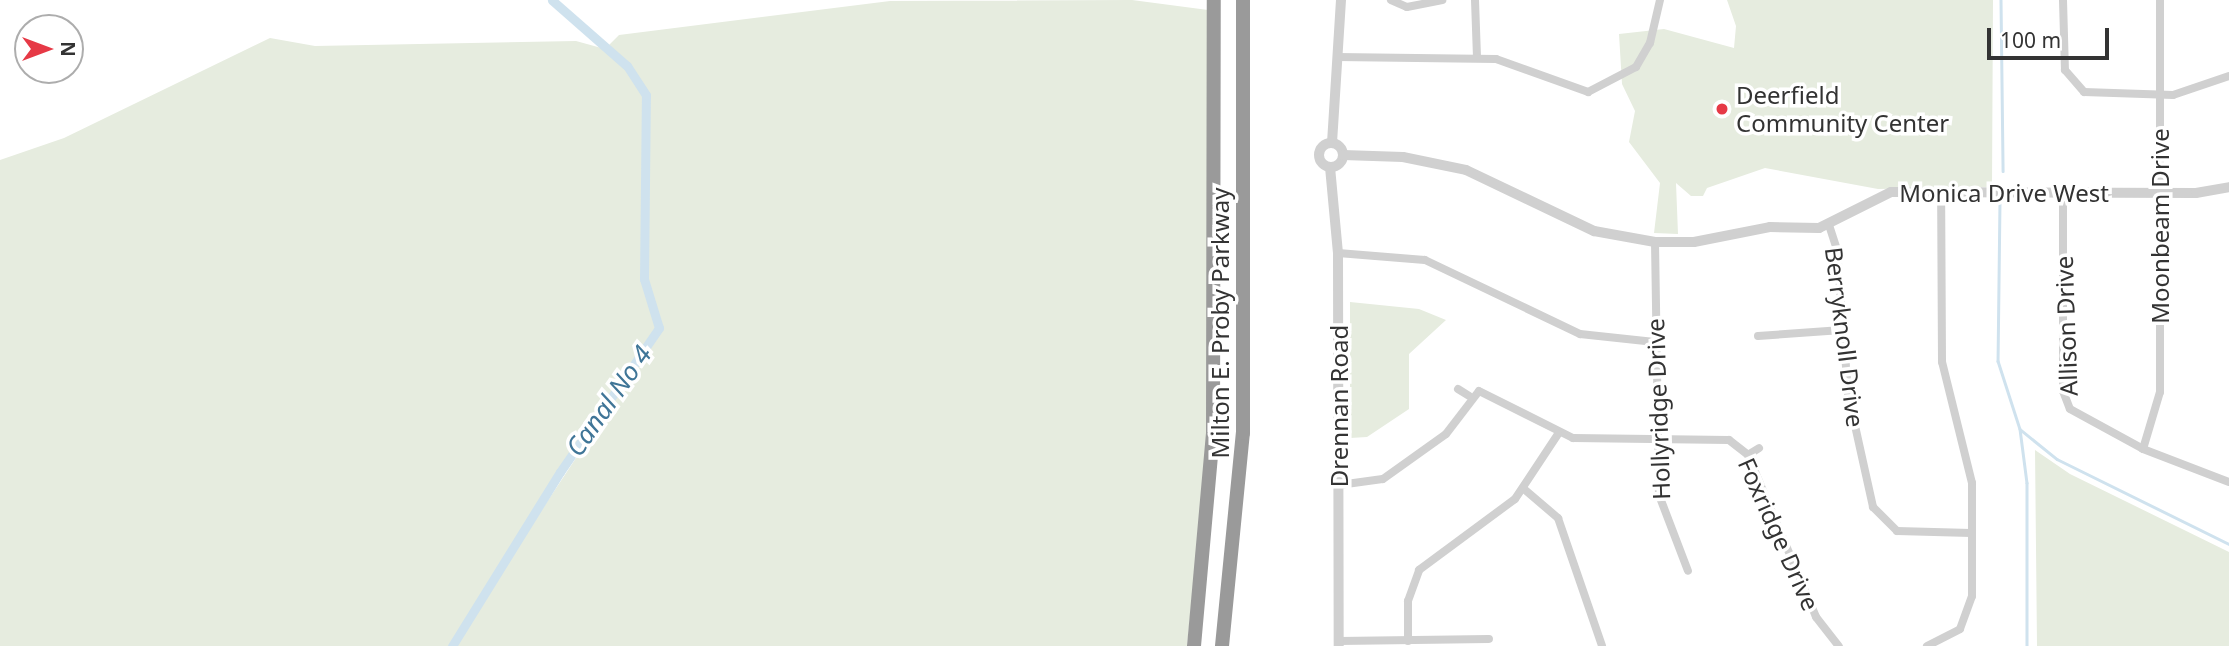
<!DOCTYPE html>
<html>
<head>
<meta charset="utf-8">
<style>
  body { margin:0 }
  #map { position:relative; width:2229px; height:646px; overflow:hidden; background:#fff; font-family:"Noto Sans",sans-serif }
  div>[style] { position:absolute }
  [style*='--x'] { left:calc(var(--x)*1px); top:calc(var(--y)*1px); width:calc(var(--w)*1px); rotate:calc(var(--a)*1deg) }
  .green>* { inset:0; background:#e6ecdf }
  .stream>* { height:2.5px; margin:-1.25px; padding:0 1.25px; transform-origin:1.25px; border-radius:1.25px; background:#cfe2ee }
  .canal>* { height:9px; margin:-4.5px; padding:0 4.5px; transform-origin:4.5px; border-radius:4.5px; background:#cfe2ee }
  .minor>* { height:8px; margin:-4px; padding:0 4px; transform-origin:4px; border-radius:4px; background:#d0d0d0 }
  .tertiary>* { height:10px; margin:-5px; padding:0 5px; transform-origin:5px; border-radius:5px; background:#d0d0d0 }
  .tertiary>.ring { margin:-5px; padding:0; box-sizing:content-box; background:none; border:10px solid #d0d0d0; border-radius:50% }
  .motorway>* { height:14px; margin:-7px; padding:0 7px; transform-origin:7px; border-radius:7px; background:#9a9a9a }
  .dots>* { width:19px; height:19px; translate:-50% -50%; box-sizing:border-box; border:4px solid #fff; border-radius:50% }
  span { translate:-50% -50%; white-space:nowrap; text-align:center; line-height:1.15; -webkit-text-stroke:7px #fff; paint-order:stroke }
  .poi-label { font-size:24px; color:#333 }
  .left { translate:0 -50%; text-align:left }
  .street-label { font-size:24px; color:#333 }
  .water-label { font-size:26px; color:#3f7597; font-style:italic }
  .north { position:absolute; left:14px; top:14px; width:70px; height:70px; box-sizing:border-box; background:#fff; border:2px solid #adadad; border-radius:50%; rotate:90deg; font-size:19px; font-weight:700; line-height:28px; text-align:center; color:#333 }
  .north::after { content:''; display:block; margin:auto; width:24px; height:32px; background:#e63946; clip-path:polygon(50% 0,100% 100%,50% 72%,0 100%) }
  .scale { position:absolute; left:1987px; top:28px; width:122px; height:32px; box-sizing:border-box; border:4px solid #333; border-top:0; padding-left:9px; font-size:21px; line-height:24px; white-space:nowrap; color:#333; -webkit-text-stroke:5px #fff; paint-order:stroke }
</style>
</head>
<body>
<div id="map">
  <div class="green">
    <i style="clip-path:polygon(evenodd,1132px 0,1208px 10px,1207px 449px,1187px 646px,0 646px,0 160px,64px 138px,270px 38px,315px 46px,576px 41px,605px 49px,619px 35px,890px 1px,1132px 0,656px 333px,654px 340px,469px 620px,560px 472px,656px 333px)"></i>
    <i style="clip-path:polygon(1727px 0,1993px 0,1992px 187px,1878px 189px,1765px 168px,1707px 188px,1703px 196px,1691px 196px,1676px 183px,1678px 234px,1654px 233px,1660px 183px,1629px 142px,1635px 111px,1622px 84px,1619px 34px,1664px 29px,1734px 48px,1736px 26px)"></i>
    <i style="clip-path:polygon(1350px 302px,1419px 309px,1446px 320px,1409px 354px,1409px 409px,1367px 437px,1350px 438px)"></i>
    <i style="clip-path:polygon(2035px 450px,2070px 474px,2229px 552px,2229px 646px,2037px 646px)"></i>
  </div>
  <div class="stream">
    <i style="--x:2001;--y:0;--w:171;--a:89.3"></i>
    <i style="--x:2000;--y:201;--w:160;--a:90.7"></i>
    <i style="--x:1998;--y:361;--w:71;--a:72.1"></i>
    <i style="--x:2020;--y:429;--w:54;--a:82.6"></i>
    <i style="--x:2027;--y:483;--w:163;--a:90"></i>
    <i style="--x:2021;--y:430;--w:46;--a:38.9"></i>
    <i style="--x:2057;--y:459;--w:192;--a:26.3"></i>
  </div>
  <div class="canal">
    <i style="--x:452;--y:646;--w:205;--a:-58.2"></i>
    <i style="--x:560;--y:472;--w:175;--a:-55.5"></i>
    <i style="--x:659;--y:328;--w:51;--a:-107"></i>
    <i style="--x:644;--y:279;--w:184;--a:-89.4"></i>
    <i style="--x:646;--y:95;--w:35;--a:-123"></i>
    <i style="--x:627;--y:66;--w:100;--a:-138.7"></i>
  </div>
  <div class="minor">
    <i style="--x:1391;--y:0;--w:17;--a:24"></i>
    <i style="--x:1407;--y:7;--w:36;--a:-11"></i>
    <i style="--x:1475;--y:0;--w:58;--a:88"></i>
    <i style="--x:2063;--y:0;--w:70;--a:88.4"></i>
    <i style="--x:2065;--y:70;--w:29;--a:49"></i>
    <i style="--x:2084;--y:92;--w:89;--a:1.9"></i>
    <i style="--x:2173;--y:95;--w:59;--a:-18.7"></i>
    <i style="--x:1337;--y:57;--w:159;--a:0.7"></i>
    <i style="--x:1496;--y:59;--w:98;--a:19.7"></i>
    <i style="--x:1588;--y:92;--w:54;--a:-27.5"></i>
    <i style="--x:1636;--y:67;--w:28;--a:-60"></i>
    <i style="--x:1650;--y:43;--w:44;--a:-76.9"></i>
    <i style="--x:2063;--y:192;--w:199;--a:90"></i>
    <i style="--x:2063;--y:391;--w:19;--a:69"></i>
    <i style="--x:2070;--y:409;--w:83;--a:28.7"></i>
    <i style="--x:2143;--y:449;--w:92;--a:21"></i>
    <i style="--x:1829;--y:225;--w:26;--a:72"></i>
    <i style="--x:1837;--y:250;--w:144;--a:85.6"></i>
    <i style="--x:1848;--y:394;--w:116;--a:77.5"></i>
    <i style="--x:1873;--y:507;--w:34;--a:45"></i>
    <i style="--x:1897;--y:531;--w:74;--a:1.5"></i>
    <i style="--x:1655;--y:242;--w:253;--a:89.1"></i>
    <i style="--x:1659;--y:495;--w:81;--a:69.1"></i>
    <i style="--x:1338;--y:253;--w:87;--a:4.6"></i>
    <i style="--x:1425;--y:260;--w:172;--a:25.5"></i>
    <i style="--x:1580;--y:334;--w:75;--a:6.1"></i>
    <i style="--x:1758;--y:336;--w:84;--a:-4.1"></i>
    <i style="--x:1458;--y:389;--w:13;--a:32"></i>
    <i style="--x:2143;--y:449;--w:59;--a:-73.4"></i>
    <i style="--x:2160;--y:392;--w:392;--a:-90"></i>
    <i style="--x:1748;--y:455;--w:13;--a:-32"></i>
    <i style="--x:1339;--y:485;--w:44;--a:-7.8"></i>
    <i style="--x:1383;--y:479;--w:77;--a:-35.5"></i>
    <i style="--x:1446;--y:434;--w:54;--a:-52.5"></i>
    <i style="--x:1479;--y:391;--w:105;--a:26.6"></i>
    <i style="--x:1573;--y:438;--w:156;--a:0.7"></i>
    <i style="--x:1729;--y:440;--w:24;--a:38"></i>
    <i style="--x:1748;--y:455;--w:176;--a:67.2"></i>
    <i style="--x:1816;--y:617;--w:37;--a:52"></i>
    <i style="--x:1524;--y:489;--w:45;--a:40.5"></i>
    <i style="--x:1558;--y:518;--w:135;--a:71"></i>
    <i style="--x:1339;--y:641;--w:150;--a:-0.8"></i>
    <i style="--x:1408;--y:641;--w:40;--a:-90"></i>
    <i style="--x:1408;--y:601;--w:33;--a:-70"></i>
    <i style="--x:1419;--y:570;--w:119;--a:-36.5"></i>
    <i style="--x:1515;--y:499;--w:78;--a:-56.5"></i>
    <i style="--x:1927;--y:646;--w:37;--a:-27"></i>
    <i style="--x:1960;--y:629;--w:35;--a:-70"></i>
    <i style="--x:1972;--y:596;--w:113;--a:-90"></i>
    <i style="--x:1972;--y:483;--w:125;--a:-103.9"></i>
    <i style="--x:1942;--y:362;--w:170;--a:-90.3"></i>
  </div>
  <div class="tertiary">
    <i style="--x:1332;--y:143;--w:143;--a:-86.4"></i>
    <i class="ring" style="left:1319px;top:143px;width:14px;height:14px"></i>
    <i style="--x:1343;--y:155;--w:60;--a:1.9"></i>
    <i style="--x:1403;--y:157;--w:64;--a:11.7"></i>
    <i style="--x:1466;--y:170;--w:142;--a:25.5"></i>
    <i style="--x:1594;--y:231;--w:62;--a:10.2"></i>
    <i style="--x:1655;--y:242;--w:39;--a:0"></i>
    <i style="--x:1694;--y:242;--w:77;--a:-11.2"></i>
    <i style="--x:1770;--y:227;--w:49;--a:1.2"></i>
    <i style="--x:1819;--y:228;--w:80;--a:-26.6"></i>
    <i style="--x:1891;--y:192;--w:305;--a:0.2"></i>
    <i style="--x:2196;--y:193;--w:34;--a:-10"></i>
    <i style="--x:1330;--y:167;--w:86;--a:84.7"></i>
    <i style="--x:1338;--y:253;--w:393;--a:89.9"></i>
  </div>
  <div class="motorway">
    <i style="--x:1194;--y:646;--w:214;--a:-84.9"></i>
    <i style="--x:1213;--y:433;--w:433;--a:-89.9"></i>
    <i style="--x:1222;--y:646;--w:214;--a:-84.4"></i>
    <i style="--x:1243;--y:433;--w:433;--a:-90"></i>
  </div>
  <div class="dots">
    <i style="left:1722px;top:109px;background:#e63946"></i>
  </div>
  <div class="poi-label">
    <span class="left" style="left:1736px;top:109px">Deerfield<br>Community Center</span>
  </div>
  <div class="street-label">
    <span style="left:2004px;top:193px">Monica Drive West</span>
    <span style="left:2160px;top:226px;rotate:-90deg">Moonbeam Drive</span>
    <span style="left:1220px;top:323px;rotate:-90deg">Milton E. Proby Parkway</span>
    <span style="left:2066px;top:326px;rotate:-92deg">Allison Drive</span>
    <span style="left:1845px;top:337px;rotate:83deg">Berryknoll Drive</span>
    <span style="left:1339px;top:406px;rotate:-90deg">Drennan Road</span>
    <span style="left:1658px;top:409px;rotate:-92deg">Hollyridge Drive</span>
    <span style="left:1779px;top:534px;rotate:66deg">Foxridge Drive</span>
  </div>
  <div class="water-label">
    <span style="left:609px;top:401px;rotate:-55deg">Canal No 4</span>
  </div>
  <div class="north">N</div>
  <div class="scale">100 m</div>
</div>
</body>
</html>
